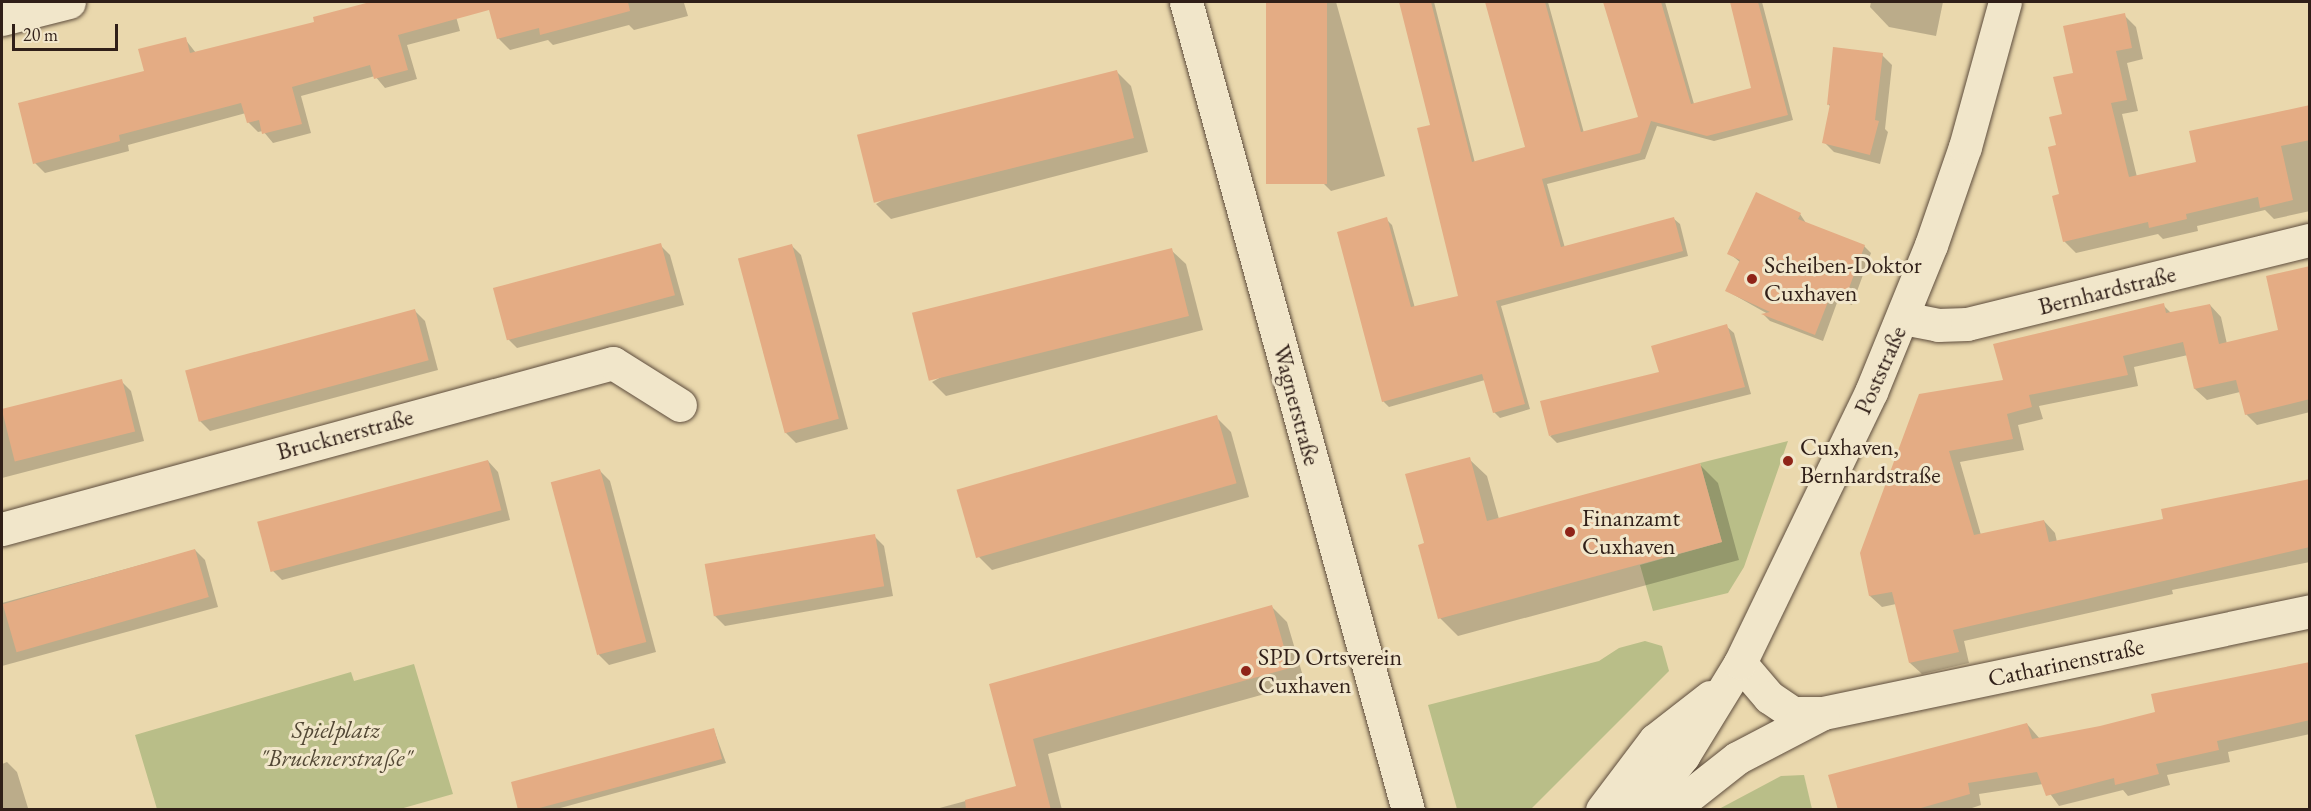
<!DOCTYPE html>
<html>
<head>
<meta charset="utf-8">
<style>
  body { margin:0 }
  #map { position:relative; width:2311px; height:811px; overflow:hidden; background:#ead8ad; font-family:"EB Garamond",serif }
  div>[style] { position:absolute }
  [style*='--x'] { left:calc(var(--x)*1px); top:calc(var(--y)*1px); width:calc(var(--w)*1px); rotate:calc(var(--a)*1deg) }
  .green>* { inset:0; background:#b9be88 }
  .shadow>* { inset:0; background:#0003 }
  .building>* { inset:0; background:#e4ac84; transform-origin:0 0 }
  .roads { filter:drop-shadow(0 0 2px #5e4d3d) drop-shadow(0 0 2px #5e4d3d) }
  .street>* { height:33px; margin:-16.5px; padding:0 16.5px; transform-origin:16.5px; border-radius:16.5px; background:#f1e6ca }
  .secondary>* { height:33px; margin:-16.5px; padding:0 16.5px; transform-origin:16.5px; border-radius:16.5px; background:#f1e6ca }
  .dots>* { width:16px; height:16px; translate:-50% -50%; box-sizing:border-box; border:3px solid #f1e6ca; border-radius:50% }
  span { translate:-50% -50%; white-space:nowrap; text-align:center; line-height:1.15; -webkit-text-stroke:6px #f1e6ca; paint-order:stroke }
  .poi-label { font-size:24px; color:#301f18 }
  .left { translate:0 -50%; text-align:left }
  .street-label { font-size:24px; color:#301f18 }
  .park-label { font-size:24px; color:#524734; font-style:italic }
  .frame { position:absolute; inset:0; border:3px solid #301f18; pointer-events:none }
  .scale { position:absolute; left:12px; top:24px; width:106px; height:27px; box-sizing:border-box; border:3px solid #301f18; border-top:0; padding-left:8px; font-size:18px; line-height:21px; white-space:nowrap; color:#301f18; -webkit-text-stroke:4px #f1e6ca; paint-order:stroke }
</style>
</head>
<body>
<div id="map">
  <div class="green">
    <i style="clip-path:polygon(1788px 441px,1744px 567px,1728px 593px,1653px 611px,1640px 565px,1722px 542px,1700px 463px)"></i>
    <i style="clip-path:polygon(1645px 641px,1662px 646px,1669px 671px,1531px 809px,1457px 809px,1428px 705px,1599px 661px,1619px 648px)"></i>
    <i style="clip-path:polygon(414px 664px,453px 794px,400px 809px,157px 809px,135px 735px,351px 672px,354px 681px)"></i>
    <i style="clip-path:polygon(1804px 775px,1812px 809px,1719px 809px,1781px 776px)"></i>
  </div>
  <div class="shadow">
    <i style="clip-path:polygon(376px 2px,452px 2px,460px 31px,407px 45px,417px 79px,385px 88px,375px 76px,301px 96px,311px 133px,273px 143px,263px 131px,258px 132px,248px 122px,246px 113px,128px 145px,129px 151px,45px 173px,35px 163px,185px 39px,196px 53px,316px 23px,314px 18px)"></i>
    <i style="clip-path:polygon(489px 2px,690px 2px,684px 3px,688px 16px,634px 30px,629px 25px,553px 45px,548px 40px,510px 50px,498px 38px)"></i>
    <i style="clip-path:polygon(1267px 2px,1336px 2px,1385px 176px,1331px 191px,1316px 176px)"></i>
    <i style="clip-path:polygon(1401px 2px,1434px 2px,1475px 163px,1526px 148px,1486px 2px,1548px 2px,1584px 133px,1640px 118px,1605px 2px,1665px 2px,1694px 104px,1753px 89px,1732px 2px,1762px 2px,1793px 120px,1714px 141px,1657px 126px,1645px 159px,1547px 184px,1565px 248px,1674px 219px,1680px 224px,1688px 256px,1501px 306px,1530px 409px,1500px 418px,1494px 412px,1485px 380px,1389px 407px,1383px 401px,1386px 219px,1392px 225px,1415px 308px,1459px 297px,1432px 126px)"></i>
    <i style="clip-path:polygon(1871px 2px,1943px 2px,1936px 36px,1889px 27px,1870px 7px)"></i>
    <i style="clip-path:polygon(2124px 15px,2136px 27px,2143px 59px,2127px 63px,2138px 111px,2122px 114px,2137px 177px,2198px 163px,2310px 106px,2310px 211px,2274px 219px,2265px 210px,2197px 226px,2198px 231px,2163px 239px,2158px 234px,2076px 253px,2064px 241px,2057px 146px,2063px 115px,2075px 74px)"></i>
    <i style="clip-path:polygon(1882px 55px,1892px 65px,1885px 129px,1888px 132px,1880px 164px,1834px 152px,1824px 142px,1831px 107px,1828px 104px)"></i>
    <i style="clip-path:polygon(1116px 71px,1131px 86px,1148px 152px,891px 219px,876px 204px)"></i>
    <i style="clip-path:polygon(1800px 214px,1806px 223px,1864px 246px,1871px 253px,1852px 305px,1838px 300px,1823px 341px,1770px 321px,1764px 315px,1768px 314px,1727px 291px,1741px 263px,1729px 253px)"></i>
    <i style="clip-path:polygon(660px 245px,670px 255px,684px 305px,517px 348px,507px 338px)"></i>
    <i style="clip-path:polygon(791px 245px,801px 255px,848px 429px,796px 443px,786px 433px)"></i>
    <i style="clip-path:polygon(1171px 250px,1186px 264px,1203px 330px,946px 396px,932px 382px)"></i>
    <i style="clip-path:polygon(2310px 266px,2310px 412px,2257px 425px,2246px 414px,2240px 392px,2207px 400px,2195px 389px,2188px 355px,2134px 367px,2138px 386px,2039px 406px,2043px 419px,2018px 425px,2024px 450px,1960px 462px,1981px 535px,2044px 521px,2055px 533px,2057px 542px,2165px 520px,2310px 480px,2310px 562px,2172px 590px,2173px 594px,1964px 641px,1969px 663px,1922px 674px,1910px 663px,1896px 604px,1882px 607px,1870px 596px,1861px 554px,2005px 381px,2163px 305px,2172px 314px,2210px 305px,2221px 317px,2227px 344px,2280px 331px)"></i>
    <i style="clip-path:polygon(415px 311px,425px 321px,438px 370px,210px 431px,200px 421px)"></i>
    <i style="clip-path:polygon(1726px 326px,1734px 333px,1751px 394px,1557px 443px,1550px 436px,1661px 373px)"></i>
    <i style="clip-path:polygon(121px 381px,131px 391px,144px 441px,2px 478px,2px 412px)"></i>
    <i style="clip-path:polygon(1216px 417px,1231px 432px,1249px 497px,992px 570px,977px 555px)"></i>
    <i style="clip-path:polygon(1469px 459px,1487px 476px,1499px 519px,1700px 465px,1718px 483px,1739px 560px,1458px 636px,1440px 618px,1426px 544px)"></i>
    <i style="clip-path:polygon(488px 461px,498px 472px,510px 520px,282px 580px,272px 570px)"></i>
    <i style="clip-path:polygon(600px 471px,610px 481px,656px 652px,609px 665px,599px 655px)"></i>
    <i style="clip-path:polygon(874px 536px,884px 546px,893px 596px,725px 626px,715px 616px)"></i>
    <i style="clip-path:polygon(195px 550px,205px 560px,218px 607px,2px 666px,2px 603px)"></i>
    <i style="clip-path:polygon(1272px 607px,1287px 622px,1305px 683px,1048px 754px,1062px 810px,932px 810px,1018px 787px,991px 685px)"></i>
    <i style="clip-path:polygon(2310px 664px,2310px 734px,2228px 752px,2230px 762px,2167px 775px,2170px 785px,2128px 796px,2123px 790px,2059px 806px,2043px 784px,1979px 794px,1981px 805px,1966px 810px,1840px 810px,2027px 724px,2040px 739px,2100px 727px,2157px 713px)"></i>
    <i style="clip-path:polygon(714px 730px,726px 763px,553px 810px,520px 810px)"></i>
    <i style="clip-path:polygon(7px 762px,17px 772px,28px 808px,34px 810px,2px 810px,2px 764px)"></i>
  </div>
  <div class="building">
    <i style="clip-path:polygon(370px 2px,628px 2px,630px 11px,540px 35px,539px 28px,497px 39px,489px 10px,398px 35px,408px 70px,374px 79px,370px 65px,292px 87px,302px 124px,262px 134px,259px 120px,247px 123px,241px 103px,119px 135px,120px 141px,33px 164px,18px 103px,144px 71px,138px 49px,186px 37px,190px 53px,314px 22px,313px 17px)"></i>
    <i style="left:1266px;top:2px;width:61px;height:182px"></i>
    <i style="clip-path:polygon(1399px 2px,1431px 2px,1472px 162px,1525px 147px,1485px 2px,1545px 2px,1581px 132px,1638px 117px,1603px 2px,1661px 2px,1691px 104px,1751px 88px,1730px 2px,1758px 2px,1788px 115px,1707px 136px,1651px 121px,1640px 153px,1542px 179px,1561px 247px,1674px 217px,1683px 251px,1496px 301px,1525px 404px,1493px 413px,1482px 374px,1382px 402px,1337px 232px,1387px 217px,1411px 307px,1458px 296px,1417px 128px,1430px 125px)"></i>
    <i style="clip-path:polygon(2125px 13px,2132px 48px,2116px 51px,2127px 100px,2111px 103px,2129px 177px,2196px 162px,2189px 131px,2310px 105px,2310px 140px,2281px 146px,2293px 200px,2260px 208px,2258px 197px,2186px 214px,2187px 219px,2149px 228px,2148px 222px,2063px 242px,2052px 196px,2059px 194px,2048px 147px,2056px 145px,2049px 117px,2062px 114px,2053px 77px,2073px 73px,2063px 26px)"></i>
    <i style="clip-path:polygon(1833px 47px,1883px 53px,1875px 120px,1879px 121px,1870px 155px,1822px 143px,1830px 104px,1827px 105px)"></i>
    <i style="left:1117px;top:70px;width:70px;height:268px;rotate:76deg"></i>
    <i style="clip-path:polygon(1756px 192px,1801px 213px,1798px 219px,1865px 245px,1845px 299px,1831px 294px,1815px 335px,1761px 314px,1770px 312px,1725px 291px,1740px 260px,1727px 254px)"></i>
    <i style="left:661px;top:243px;width:54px;height:174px;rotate:75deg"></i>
    <i style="left:792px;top:244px;width:181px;height:56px;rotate:75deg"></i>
    <i style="left:1172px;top:248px;width:70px;height:268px;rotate:76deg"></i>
    <i style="clip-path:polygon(2310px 266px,2310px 399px,2245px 415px,2236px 380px,2194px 389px,2183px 342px,2123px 356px,2128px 375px,2029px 395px,2032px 407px,2007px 414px,2013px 439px,1949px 451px,1974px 535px,2044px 520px,2049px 542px,2163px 519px,2161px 509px,2310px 479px,2310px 547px,1953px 630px,1959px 652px,1909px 663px,1892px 592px,1869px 596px,1860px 553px,1919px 394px,2003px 380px,1993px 344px,2164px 303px,2166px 313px,2210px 304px,2219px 344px,2278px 330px,2266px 276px)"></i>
    <i style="left:415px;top:309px;width:53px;height:238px;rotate:75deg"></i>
    <i style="clip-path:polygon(1727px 324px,1745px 387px,1549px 436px,1540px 401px,1659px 372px,1651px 346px)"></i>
    <i style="left:122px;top:379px;width:54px;height:124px;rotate:76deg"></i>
    <i style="left:1217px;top:415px;width:71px;height:271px;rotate:74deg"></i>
    <i style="clip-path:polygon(1470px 457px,1487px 521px,1700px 463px,1722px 542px,1438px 619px,1418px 545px,1424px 543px,1405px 474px)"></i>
    <i style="left:488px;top:460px;width:52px;height:239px;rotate:75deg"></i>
    <i style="left:600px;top:469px;width:179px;height:51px;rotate:75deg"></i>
    <i style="left:875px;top:534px;width:53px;height:173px;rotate:80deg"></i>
    <i style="left:195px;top:549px;width:50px;height:200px;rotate:74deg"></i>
    <i style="clip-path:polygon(1272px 605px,1290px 668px,1033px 739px,1051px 810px,966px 810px,965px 800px,1016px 786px,989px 684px)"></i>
    <i style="clip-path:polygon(2310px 662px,2310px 720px,2217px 741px,2219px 750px,2156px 764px,2159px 774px,2115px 785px,2114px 778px,2046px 796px,2037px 772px,1968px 783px,1970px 794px,1914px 810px,1838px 810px,1828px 775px,2027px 723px,2032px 739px,2100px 726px,2155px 712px,2151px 694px)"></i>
    <i style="clip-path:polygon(714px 728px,722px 759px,532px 810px,518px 810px,511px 782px)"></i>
  </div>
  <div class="roads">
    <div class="street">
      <i style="--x:1186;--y:2;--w:838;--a:74.64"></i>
      <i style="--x:2;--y:19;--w:69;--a:-14.2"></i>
      <i style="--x:1903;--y:318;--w:36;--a:11"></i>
      <i style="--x:1938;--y:325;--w:29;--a:-2"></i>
      <i style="--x:1967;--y:324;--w:353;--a:-13.8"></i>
      <i style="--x:2;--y:529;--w:633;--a:-15.2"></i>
      <i style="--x:613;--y:363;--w:79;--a:32.1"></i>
      <i style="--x:1740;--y:663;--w:45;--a:49.5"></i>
      <i style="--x:1769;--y:697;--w:29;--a:34"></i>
      <i style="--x:1793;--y:713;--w:30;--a:0"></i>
      <i style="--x:1823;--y:713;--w:498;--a:-11.8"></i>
      <i style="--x:1671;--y:810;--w:84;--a:-38.2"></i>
      <i style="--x:1737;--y:758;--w:97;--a:-27.6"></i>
    </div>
    <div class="secondary">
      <i style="--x:1602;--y:810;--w:88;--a:-52.9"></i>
      <i style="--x:1655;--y:740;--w:70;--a:-38"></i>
      <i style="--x:1639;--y:810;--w:70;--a:-50.8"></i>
      <i style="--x:1683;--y:756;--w:109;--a:-58.5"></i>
      <i style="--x:1740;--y:663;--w:301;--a:-64.2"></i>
      <i style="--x:1871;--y:392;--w:159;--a:-67.8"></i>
      <i style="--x:1931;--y:245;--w:104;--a:-70.9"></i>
      <i style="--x:1965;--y:147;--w:150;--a:-74.6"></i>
    </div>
  </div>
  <div class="dots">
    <i style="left:1752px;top:279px;background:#8f2418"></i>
    <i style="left:1788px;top:461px;background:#8f2418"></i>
    <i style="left:1570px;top:532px;background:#8f2418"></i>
    <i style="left:1246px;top:671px;background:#8f2418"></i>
  </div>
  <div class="poi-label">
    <span class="left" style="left:1764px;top:279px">Scheiben-Doktor<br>Cuxhaven</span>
    <span class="left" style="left:1800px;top:461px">Cuxhaven,<br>Bernhardstraße</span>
    <span class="left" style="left:1582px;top:532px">Finanzamt<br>Cuxhaven</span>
    <span class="left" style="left:1258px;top:671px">SPD Ortsverein<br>Cuxhaven</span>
  </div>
  <div class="street-label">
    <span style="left:2107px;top:290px;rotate:-14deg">Bernhardstraße</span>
    <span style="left:1880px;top:370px;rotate:-66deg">Poststraße</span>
    <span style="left:1297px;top:405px;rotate:75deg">Wagnerstraße</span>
    <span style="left:345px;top:434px;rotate:-15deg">Brucknerstraße</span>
    <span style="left:2066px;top:662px;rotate:-12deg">Catharinenstraße</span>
  </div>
  <div class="park-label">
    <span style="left:336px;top:744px">Spielplatz<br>"Brucknerstraße"</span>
  </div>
  <div class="frame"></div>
  <div class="scale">20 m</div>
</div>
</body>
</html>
